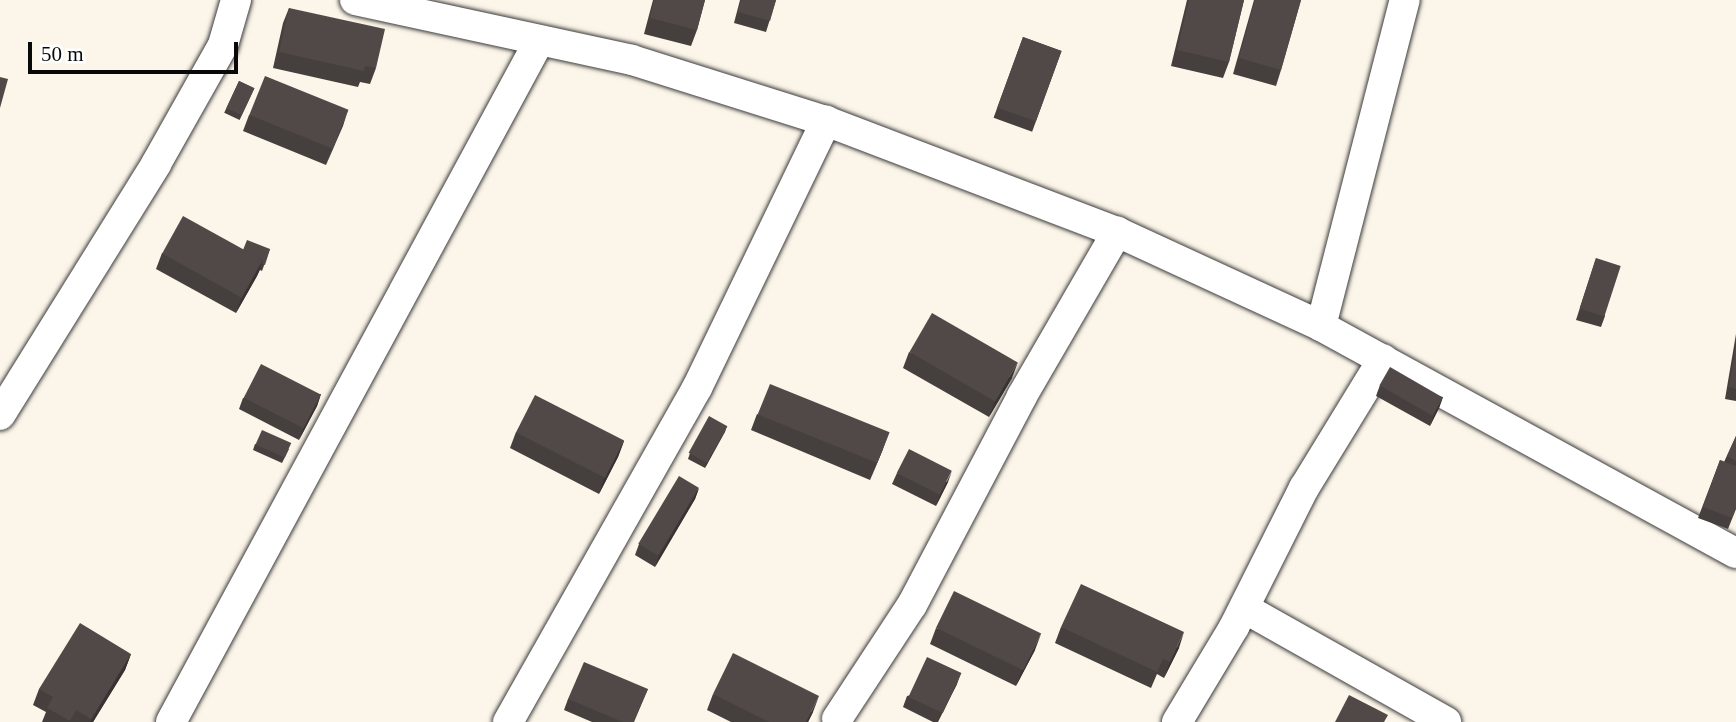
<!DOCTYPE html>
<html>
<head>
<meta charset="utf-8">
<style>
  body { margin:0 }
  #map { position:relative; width:1736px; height:722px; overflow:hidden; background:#fcf5e9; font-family:Georgia,serif }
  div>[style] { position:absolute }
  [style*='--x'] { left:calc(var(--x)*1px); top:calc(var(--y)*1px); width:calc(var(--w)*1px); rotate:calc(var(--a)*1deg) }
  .roads { filter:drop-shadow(0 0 2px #3c3c3c) drop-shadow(0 0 2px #3c3c3c) }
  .minor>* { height:30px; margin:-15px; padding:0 15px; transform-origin:15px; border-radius:15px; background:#fff }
  .wall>* { inset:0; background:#453f3d; transform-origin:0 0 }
  .shaded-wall>* { inset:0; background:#383332 }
  .building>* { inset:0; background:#504947; transform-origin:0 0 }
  span { translate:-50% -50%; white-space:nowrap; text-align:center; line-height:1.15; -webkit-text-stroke:7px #fff; paint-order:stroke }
  .scale { position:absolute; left:28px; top:42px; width:210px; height:32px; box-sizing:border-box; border:4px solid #090909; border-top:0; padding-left:9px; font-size:21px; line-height:24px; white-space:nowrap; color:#090909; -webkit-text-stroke:5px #fff; paint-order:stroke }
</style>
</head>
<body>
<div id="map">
  <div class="roads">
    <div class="minor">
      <i style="--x:355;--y:0;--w:283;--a:12.2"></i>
      <i style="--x:632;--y:60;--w:203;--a:17.5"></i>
      <i style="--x:826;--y:121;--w:311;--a:20.9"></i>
      <i style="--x:1117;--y:232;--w:225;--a:24.7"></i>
      <i style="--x:1321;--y:326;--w:473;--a:28.7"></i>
      <i style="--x:1321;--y:326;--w:337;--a:-75.6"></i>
      <i style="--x:0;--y:415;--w:296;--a:-58.1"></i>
      <i style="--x:156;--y:164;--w:137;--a:-60.6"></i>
      <i style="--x:223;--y:45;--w:47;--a:-73.9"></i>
      <i style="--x:1244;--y:608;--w:232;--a:29.4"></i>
      <i style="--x:837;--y:719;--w:136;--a:-56.7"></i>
      <i style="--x:912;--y:605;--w:236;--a:-62.2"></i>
      <i style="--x:1022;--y:396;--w:190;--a:-59.9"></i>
      <i style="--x:171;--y:722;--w:772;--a:-61.61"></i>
      <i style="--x:508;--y:722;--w:384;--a:-60.5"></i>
      <i style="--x:697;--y:388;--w:297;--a:-64.2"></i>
      <i style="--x:1177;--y:722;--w:111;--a:-59"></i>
      <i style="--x:1234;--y:627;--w:156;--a:-63.3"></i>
      <i style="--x:1304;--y:488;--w:151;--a:-58.5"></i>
    </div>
  </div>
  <div class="wall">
    <i style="clip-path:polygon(653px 0,705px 0,697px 30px,691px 46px,644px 34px)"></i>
    <i style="clip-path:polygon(740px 0,776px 0,766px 32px,734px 23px)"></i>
    <i style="clip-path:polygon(1187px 0,1244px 0,1229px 62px,1223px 78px,1171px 66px)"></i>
    <i style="clip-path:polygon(1254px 0,1301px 0,1281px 70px,1276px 86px,1233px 74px)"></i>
    <i style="clip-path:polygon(289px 8px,376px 68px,370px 84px,360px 82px,358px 87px,273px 68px,283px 23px)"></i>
    <i style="left:1023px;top:37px;width:41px;height:86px;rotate:20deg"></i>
    <i style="left:239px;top:81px;width:17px;height:35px;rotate:25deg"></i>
    <i style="clip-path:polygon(348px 110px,326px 165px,243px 131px,249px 115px)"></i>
    <i style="clip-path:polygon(270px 249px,262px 271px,260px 270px,257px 276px,236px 313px,156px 269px,162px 253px)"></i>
    <i style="clip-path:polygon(1596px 258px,1605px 316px,1601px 327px,1576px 320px)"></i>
    <i style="clip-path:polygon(1736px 334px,1736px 401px,1725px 399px)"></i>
    <i style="clip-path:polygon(909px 352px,1012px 378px,989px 417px,903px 368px)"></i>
    <i style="clip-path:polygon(1380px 385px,1443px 397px,1439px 408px,1430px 426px,1376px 396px)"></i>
    <i style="clip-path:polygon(321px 394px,317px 406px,299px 440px,239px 409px,243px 398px)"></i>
    <i style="clip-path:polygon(757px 414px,883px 449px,870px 480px,751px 430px)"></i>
    <i style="clip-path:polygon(727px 426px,705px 468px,688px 459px,690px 453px)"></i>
    <i style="clip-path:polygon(516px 432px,624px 441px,618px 457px,599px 494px,510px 448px)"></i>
    <i style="clip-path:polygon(1736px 436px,1736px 509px,1728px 529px,1698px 518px,1720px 460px,1724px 462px)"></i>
    <i style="clip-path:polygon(255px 444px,289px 449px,282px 463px,253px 450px)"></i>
    <i style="clip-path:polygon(897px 473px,948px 482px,936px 506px,892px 484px)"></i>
    <i style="clip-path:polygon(699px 488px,695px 499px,655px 567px,635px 555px,639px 544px)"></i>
    <i style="clip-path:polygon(1061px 627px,1179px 648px,1164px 678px,1157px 674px,1151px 688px,1055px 643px)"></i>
    <i style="clip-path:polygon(936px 628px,1035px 650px,1016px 686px,930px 644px)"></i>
    <i style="clip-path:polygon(131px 654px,125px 670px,93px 722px,42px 722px,46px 712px,33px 705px,39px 689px)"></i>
    <i style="clip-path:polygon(957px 684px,938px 722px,933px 722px,903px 707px,907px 696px)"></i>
    <i style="clip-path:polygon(648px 689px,634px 722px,592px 722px,564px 710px,568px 699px)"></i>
    <i style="clip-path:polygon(713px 694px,813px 712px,808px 722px,731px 722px,707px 710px)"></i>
  </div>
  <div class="shaded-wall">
    <i style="clip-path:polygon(348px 110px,343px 126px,326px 165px,332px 149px)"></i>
    <i style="clip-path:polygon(263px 260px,257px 276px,236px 313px,242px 297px)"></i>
    <i style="clip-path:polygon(1018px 362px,1012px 378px,989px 417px,995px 401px)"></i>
    <i style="clip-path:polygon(321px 394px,317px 406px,299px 440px,303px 429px)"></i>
    <i style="clip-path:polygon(1443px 397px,1439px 408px,1430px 426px,1434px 415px)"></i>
    <i style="clip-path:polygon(727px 426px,725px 432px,705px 468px,707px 462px)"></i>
    <i style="clip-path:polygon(889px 433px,883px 449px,870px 480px,876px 464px)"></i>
    <i style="clip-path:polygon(624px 441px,618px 457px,599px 494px,604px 478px)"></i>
    <i style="clip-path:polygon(952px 471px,948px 482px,936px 506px,940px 495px)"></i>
    <i style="clip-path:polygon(699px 488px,695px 499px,655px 567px,659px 556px)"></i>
    <i style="clip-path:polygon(1184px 632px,1179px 648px,1164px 678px,1170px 662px)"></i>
    <i style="clip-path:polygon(1041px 634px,1035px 650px,1016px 686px,1022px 670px)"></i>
    <i style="clip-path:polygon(131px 654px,125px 670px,93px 722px,90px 722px)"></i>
    <i style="clip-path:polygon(961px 673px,957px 684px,937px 722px,941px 713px)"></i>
    <i style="clip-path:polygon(819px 696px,813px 712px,808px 722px,806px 722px)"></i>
  </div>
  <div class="building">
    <i style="clip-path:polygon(654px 0,705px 0,697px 30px,650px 18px)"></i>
    <i style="clip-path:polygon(741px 0,776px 0,770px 21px,738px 12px)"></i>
    <i style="clip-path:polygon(1189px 0,1244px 0,1229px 62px,1177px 50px)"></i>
    <i style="clip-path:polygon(1255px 0,1301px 0,1281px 70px,1239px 58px)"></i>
    <i style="clip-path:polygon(289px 8px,385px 29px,376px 68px,365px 66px,364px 71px,279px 52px)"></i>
    <i style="left:1023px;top:37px;width:41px;height:75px;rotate:20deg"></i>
    <i style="left:265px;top:76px;width:90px;height:42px;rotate:22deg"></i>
    <i style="clip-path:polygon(0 77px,8px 79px,0 108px)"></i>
    <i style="left:239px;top:81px;width:17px;height:30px;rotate:25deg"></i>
    <i style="left:183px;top:216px;width:91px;height:43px;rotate:29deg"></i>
    <i style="clip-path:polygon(247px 240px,270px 249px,265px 265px,262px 264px,263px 260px,243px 250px)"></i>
    <i style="left:1596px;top:258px;width:26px;height:53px;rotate:18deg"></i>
    <i style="left:932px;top:313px;width:99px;height:45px;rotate:30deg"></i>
    <i style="clip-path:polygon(1736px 345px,1736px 389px,1729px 387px)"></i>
    <i style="left:261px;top:364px;width:67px;height:38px;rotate:27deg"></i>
    <i style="left:1390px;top:367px;width:61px;height:21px;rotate:30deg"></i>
    <i style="left:770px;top:384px;width:129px;height:33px;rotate:22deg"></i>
    <i style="left:535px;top:395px;width:100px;height:42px;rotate:27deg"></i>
    <i style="left:709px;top:416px;width:21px;height:42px;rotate:29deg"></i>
    <i style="left:262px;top:430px;width:32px;height:16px;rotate:24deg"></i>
    <i style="clip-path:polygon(1736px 436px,1736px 461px,1727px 456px)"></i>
    <i style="left:909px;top:449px;width:48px;height:27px;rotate:27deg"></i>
    <i style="clip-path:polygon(1720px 460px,1736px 466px,1736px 508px,1732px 518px,1703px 507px)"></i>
    <i style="left:679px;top:476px;width:23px;height:79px;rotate:31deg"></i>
    <i style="clip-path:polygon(1081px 584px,1184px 632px,1170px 662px,1163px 659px,1157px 672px,1061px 627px)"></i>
    <i style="left:954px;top:591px;width:97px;height:41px;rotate:26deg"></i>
    <i style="clip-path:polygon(80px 623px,131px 654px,91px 719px,76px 710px,70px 721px,47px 708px,53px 697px,39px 689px)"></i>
    <i style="clip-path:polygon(733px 653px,819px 696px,806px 722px,769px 722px,713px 694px)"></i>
    <i style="left:927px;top:657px;width:38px;height:44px;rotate:25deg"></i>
    <i style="clip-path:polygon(584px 662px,648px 689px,633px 722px,623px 722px,568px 699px)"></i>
    <i style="clip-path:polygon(1349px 695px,1388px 715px,1384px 722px,1335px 722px)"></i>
  </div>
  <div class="scale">50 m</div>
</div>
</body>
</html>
